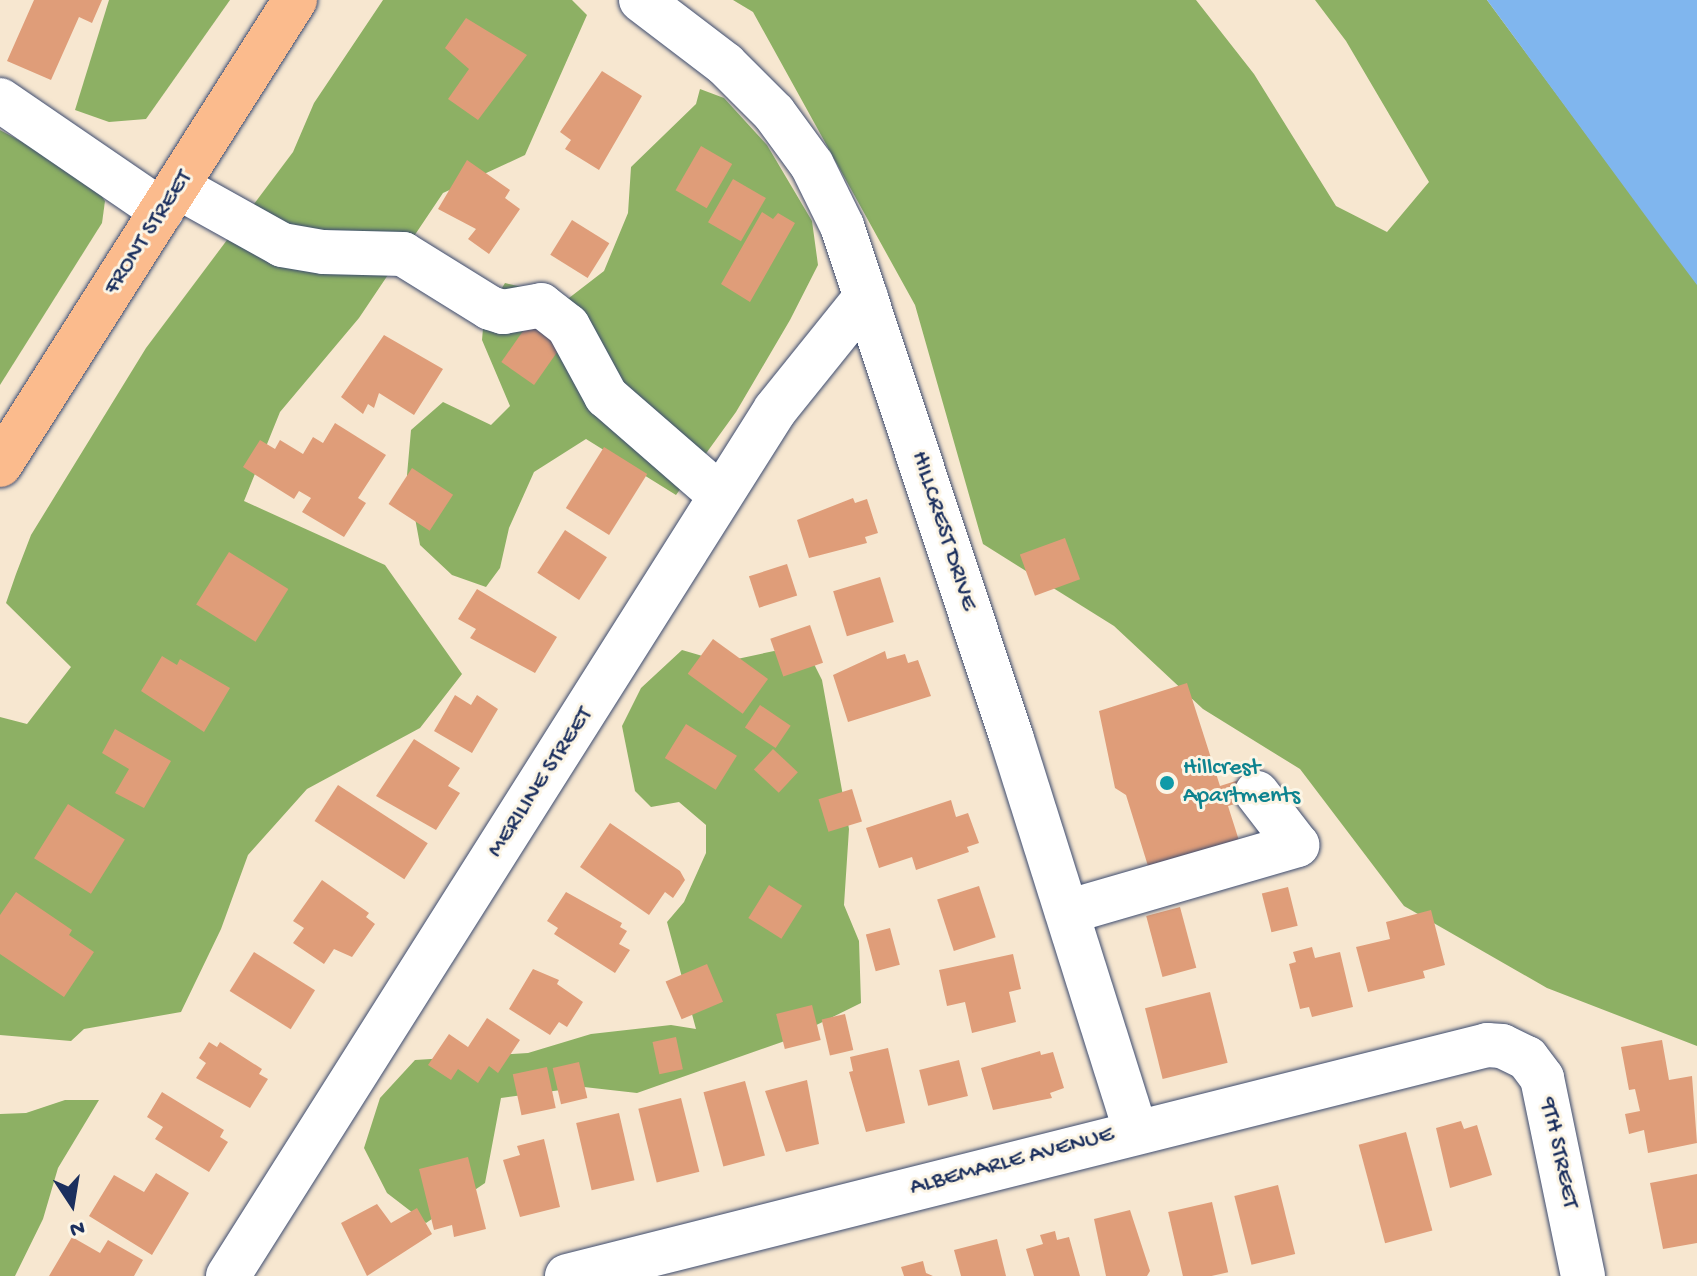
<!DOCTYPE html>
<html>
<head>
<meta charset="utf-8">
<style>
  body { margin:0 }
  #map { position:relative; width:1697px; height:1276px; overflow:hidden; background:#f7e7d0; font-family:"Gochi Hand",sans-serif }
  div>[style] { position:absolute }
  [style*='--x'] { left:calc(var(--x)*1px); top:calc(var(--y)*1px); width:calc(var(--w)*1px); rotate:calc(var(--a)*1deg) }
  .forest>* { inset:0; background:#8db064 }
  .water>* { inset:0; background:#80b6ee }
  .building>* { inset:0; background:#df9d79; transform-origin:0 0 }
  .roads { filter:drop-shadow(0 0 2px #3c4b6f) drop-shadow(0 0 2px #3c4b6f) }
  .minor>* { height:44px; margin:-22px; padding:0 22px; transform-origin:22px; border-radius:22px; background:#fff }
  .major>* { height:44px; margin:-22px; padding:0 22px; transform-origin:22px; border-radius:22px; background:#fbbb8d }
  .dots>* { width:22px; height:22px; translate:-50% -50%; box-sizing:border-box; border:4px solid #fcf5e5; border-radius:50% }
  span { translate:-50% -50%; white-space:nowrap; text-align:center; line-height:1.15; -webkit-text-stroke:6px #fcf5e5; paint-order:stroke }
  .street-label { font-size:24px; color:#1b2f5e }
  .culture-label { font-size:24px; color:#0d838f }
  .left { translate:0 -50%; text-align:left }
  .north { position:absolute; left:32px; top:1164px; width:80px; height:80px; -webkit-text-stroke:6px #fcf5e5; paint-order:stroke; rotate:168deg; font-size:22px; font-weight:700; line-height:32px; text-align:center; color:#1b2f5e }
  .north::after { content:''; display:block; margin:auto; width:28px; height:36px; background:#1b2f5e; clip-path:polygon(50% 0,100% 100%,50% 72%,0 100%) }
</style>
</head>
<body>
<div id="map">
  <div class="forest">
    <i style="clip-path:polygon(109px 0,230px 0,146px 119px,109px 122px,75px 110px)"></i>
    <i style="clip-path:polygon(383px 0,572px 0,587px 15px,525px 155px,443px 193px,359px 318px,280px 412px,244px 501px,385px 565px,462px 674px,420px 728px,307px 789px,248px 855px,221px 929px,181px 1012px,84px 1029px,71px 1041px,0 1035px,0 717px,27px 724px,71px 667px,6px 603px,16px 574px,31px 535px,146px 348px,293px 152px,314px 103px)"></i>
    <i style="clip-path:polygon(733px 0,1196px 0,1254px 74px,1336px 206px,1387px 232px,1429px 182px,1346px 41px,1315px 0,1487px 0,1697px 284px,1697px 1046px,1547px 988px,1404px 906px,1300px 769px,1203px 709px,1114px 626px,983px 544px,915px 305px,753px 12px)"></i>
    <i style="clip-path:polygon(700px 89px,724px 98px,767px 145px,812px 221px,818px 265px,790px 320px,736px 412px,676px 495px,586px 439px,534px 472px,509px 528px,500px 568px,486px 587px,452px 575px,420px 545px,407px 475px,411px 430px,443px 402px,491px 425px,510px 406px,482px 340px,484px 317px,505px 283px,569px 298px,604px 271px,628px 213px,631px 167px,696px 104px)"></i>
    <i style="clip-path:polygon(0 130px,89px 178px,105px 201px,102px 223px,0 385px)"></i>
    <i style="clip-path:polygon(682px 650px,723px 662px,774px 651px,810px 656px,822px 680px,849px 829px,844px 905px,859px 941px,861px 1003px,782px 1042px,637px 1093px,584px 1087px,501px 1098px,485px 1183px,426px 1223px,387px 1193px,364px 1148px,380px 1098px,415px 1060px,528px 1053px,591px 1034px,671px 1025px,696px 1029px,667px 922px,684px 902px,706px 853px,706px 825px,679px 802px,651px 807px,635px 791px,622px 726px,641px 688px)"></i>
    <i style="clip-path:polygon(65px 1100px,99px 1100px,58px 1168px,43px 1219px,15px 1276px,0 1276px,0 1114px,26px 1113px)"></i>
  </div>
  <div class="water">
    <i style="clip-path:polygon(1487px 0,1697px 0,1697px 285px,1664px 241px)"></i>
  </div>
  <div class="building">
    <i style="clip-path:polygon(34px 0,102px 0,92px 23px,79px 17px,51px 80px,7px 61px)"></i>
    <i style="clip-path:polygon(466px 18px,527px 55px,478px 120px,448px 99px,469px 69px,445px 48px)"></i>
    <i style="clip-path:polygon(602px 71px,642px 96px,599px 170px,565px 149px,571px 140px,560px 132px)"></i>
    <i style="left:701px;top:146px;width:36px;height:51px;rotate:30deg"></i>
    <i style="clip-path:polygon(467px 160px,510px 190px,505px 198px,520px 209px,489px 254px,468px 239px,476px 229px,438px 209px)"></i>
    <i style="left:733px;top:179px;width:38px;height:50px;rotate:30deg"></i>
    <i style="clip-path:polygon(762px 212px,773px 219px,778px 213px,795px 223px,750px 302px,721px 284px)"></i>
    <i style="left:572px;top:220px;width:44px;height:41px;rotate:32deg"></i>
    <i style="left:530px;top:321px;width:40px;height:50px;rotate:35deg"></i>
    <i style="clip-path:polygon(384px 335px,443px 369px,414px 415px,379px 393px,374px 408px,368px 404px,363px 414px,341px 397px)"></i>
    <i style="clip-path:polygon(335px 423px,386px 455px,358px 498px,366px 503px,344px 537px,302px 512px,311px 498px,299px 491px,294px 499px,243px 467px,260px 440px,275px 449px,280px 440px,303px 454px,313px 437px,323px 443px)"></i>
    <i style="left:604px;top:447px;width:51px;height:72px;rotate:32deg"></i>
    <i style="left:412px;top:468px;width:49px;height:43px;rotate:33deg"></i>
    <i style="clip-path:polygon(853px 498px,855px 503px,867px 499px,878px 533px,865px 537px,867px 543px,809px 558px,797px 520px)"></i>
    <i style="left:565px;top:530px;width:50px;height:51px;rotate:33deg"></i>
    <i style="left:1065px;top:538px;width:44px;height:48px;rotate:70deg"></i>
    <i style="left:229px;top:552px;width:70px;height:62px;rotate:32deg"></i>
    <i style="left:787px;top:564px;width:33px;height:40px;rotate:72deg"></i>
    <i style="left:880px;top:577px;width:47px;height:49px;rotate:73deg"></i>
    <i style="clip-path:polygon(477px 589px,557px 637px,535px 673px,470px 638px,476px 629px,458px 619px)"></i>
    <i style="left:810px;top:625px;width:40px;height:42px;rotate:71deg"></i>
    <i style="left:713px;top:639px;width:68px;height:43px;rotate:36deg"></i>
    <i style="clip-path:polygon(885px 651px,887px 659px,905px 654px,908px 663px,918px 660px,931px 696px,848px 722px,833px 675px)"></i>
    <i style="clip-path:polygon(162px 656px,177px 665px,180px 659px,230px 688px,204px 732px,141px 691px)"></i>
    <i style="clip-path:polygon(1187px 683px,1220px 786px,1239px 780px,1245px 801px,1228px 806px,1242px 850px,1152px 879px,1126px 795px,1115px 788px,1099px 711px)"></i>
    <i style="clip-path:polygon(455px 695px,471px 705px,477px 695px,498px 709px,472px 753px,434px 731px)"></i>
    <i style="left:760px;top:705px;width:37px;height:27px;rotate:34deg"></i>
    <i style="left:686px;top:724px;width:60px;height:40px;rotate:32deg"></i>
    <i style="clip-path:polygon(115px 729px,171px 761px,144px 808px,115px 793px,129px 769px,102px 753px)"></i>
    <i style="clip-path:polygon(414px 739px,460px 768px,448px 786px,460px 793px,436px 830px,376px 796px)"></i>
    <i style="left:773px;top:749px;width:34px;height:28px;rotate:43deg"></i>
    <i style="left:338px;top:785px;width:107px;height:43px;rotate:33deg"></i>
    <i style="left:852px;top:789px;width:34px;height:35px;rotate:73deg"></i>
    <i style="clip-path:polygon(951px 800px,956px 817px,968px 813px,979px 843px,967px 847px,969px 852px,916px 870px,912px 857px,879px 868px,866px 828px)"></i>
    <i style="left:68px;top:804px;width:67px;height:64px;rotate:32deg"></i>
    <i style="clip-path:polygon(610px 823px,680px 871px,685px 880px,673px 898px,665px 892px,649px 915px,580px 867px)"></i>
    <i style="clip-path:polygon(322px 880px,369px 913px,366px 917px,375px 924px,352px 957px,334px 949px,324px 964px,293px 943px,304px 928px,293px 921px)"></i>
    <i style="left:769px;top:885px;width:39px;height:39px;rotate:32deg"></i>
    <i style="left:979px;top:886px;width:54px;height:44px;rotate:72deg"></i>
    <i style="left:1288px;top:887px;width:40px;height:27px;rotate:76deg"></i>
    <i style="clip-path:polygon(16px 892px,72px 930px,69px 935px,94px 952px,64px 997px,0 954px,0 915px)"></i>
    <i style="clip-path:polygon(566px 892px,622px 923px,620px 927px,627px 931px,619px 944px,630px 950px,615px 973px,554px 934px,558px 928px,547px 921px)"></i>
    <i style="left:1180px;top:907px;width:63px;height:35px;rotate:75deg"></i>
    <i style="clip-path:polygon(1431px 910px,1445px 965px,1423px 971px,1425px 978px,1368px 992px,1356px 947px,1390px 939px,1386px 922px)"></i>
    <i style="left:890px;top:928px;width:38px;height:25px;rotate:75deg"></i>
    <i style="clip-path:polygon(1312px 947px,1315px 958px,1340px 952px,1353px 1007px,1312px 1017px,1309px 1007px,1300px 1009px,1289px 964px,1296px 962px,1293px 952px)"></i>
    <i style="left:254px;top:952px;width:72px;height:46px;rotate:32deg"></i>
    <i style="clip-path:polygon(1013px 954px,1021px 989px,1009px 992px,1016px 1022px,972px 1033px,965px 1002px,947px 1006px,939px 970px)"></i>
    <i style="left:707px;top:964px;width:41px;height:45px;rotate:67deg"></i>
    <i style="clip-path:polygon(533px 969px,559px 980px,557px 984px,583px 1002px,567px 1027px,559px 1022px,550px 1035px,509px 1009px)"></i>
    <i style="left:1210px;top:992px;width:73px;height:67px;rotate:76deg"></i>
    <i style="left:812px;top:1005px;width:36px;height:37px;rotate:76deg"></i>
    <i style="left:845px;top:1014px;width:37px;height:24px;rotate:77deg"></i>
    <i style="clip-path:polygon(487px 1018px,520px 1040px,498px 1073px,489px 1066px,478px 1083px,458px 1069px,451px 1080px,428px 1065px,449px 1034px,468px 1047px)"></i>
    <i style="left:676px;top:1037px;width:33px;height:24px;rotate:78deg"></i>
    <i style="clip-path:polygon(1662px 1040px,1669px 1080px,1692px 1076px,1697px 1143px,1648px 1153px,1644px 1130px,1629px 1134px,1625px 1114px,1640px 1111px,1635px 1089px,1629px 1090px,1621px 1047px)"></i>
    <i style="clip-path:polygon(209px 1042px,217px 1047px,220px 1042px,262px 1069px,259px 1074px,268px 1079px,250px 1108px,196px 1078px,206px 1063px,199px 1058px)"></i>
    <i style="clip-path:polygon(888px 1048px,905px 1123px,866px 1132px,849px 1072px,853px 1071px,850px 1057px)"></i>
    <i style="clip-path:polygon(1040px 1051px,1041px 1055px,1053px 1052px,1064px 1088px,1050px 1093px,1052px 1098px,993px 1110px,981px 1068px)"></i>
    <i style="left:959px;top:1060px;width:37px;height:41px;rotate:76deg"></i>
    <i style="left:579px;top:1062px;width:37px;height:27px;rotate:77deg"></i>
    <i style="left:547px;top:1067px;width:42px;height:35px;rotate:78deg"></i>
    <i style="clip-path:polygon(807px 1080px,819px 1144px,786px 1152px,765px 1091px)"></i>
    <i style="left:745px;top:1081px;width:77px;height:43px;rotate:75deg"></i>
    <i style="clip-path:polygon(162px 1092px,224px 1130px,220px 1137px,228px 1142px,209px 1172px,155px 1139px,163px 1127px,147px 1117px)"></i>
    <i style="left:681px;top:1098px;width:76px;height:44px;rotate:76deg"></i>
    <i style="left:619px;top:1113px;width:69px;height:44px;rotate:77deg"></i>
    <i style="clip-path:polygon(1461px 1121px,1464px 1129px,1477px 1125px,1492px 1175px,1450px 1188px,1436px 1128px)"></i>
    <i style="left:1406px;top:1132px;width:102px;height:49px;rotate:75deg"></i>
    <i style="clip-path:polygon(544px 1139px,560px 1207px,520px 1217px,503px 1160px,520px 1155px,517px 1146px)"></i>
    <i style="clip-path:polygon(468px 1157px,486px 1229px,454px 1237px,452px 1225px,434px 1230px,419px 1169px)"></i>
    <i style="clip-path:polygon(156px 1173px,189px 1193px,152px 1255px,89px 1216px,114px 1175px,144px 1192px)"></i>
    <i style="clip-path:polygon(1697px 1174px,1697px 1243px,1663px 1249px,1650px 1183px)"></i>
    <i style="left:1278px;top:1185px;width:71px;height:45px;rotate:76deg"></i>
    <i style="left:1212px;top:1202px;width:72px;height:45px;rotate:77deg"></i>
    <i style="clip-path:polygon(377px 1204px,391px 1223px,417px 1208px,432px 1234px,367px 1276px,341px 1223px)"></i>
    <i style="clip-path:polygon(1130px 1210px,1150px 1271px,1147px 1276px,1106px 1276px,1094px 1219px)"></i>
    <i style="clip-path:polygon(1055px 1231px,1057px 1240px,1069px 1237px,1080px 1276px,1034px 1276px,1026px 1249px,1043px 1244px,1040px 1235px)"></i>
    <i style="clip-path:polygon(72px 1237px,100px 1253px,108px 1240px,143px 1260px,134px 1276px,49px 1276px)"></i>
    <i style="clip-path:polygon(997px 1239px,1006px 1276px,961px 1276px,954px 1250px)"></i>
    <i style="clip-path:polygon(923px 1261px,926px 1273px,933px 1276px,904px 1276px,901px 1267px)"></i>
  </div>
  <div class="roads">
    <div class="minor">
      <i style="--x:641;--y:0;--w:106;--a:37.3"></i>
      <i style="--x:725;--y:64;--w:69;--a:45"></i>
      <i style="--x:774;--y:113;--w:64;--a:53.8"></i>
      <i style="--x:812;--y:165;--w:68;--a:63.8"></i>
      <i style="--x:842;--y:226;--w:540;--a:71.67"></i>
      <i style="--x:1012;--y:739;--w:409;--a:72.5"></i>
      <i style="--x:0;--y:100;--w:196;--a:34.4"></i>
      <i style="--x:178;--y:187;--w:119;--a:29.1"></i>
      <i style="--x:282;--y:245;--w:42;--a:9.7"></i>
      <i style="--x:323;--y:252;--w:80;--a:1.4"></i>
      <i style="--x:403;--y:254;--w:102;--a:31.8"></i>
      <i style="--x:490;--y:308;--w:14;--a:17"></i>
      <i style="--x:503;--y:312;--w:39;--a:-10"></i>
      <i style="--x:541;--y:305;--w:34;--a:38"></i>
      <i style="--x:568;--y:326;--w:80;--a:61.5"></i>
      <i style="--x:606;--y:396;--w:151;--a:41"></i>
      <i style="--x:1067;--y:912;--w:240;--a:-16.2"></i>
      <i style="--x:1297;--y:845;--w:66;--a:-127.6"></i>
      <i style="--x:228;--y:1276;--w:1024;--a:-57.72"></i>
      <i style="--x:775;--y:410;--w:145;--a:-51.2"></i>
      <i style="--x:567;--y:1276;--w:949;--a:-14.09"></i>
      <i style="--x:1487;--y:1045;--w:15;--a:4"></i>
      <i style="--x:1502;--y:1046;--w:28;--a:26"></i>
      <i style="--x:1527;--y:1058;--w:25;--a:53"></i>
      <i style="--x:1542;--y:1078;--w:202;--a:78.3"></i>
    </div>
    <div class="major">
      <i style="--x:0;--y:465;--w:551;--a:-57.61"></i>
    </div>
  </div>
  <div class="dots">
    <i style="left:1167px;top:783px;background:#0f9aa8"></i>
  </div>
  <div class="street-label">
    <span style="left:149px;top:233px;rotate:-57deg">FRONT STREET</span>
    <span style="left:943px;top:531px;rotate:72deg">HILLCREST DRIVE</span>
    <span style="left:541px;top:783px;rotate:-57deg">MERILINE STREET</span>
    <span style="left:1558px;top:1153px;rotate:78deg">9TH STREET</span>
    <span style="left:1012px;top:1162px;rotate:-15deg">ALBEMARLE AVENUE</span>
  </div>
  <div class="culture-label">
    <span class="left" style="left:1183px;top:783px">Hillcrest<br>Apartments</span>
  </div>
  <div class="north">N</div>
</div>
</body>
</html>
